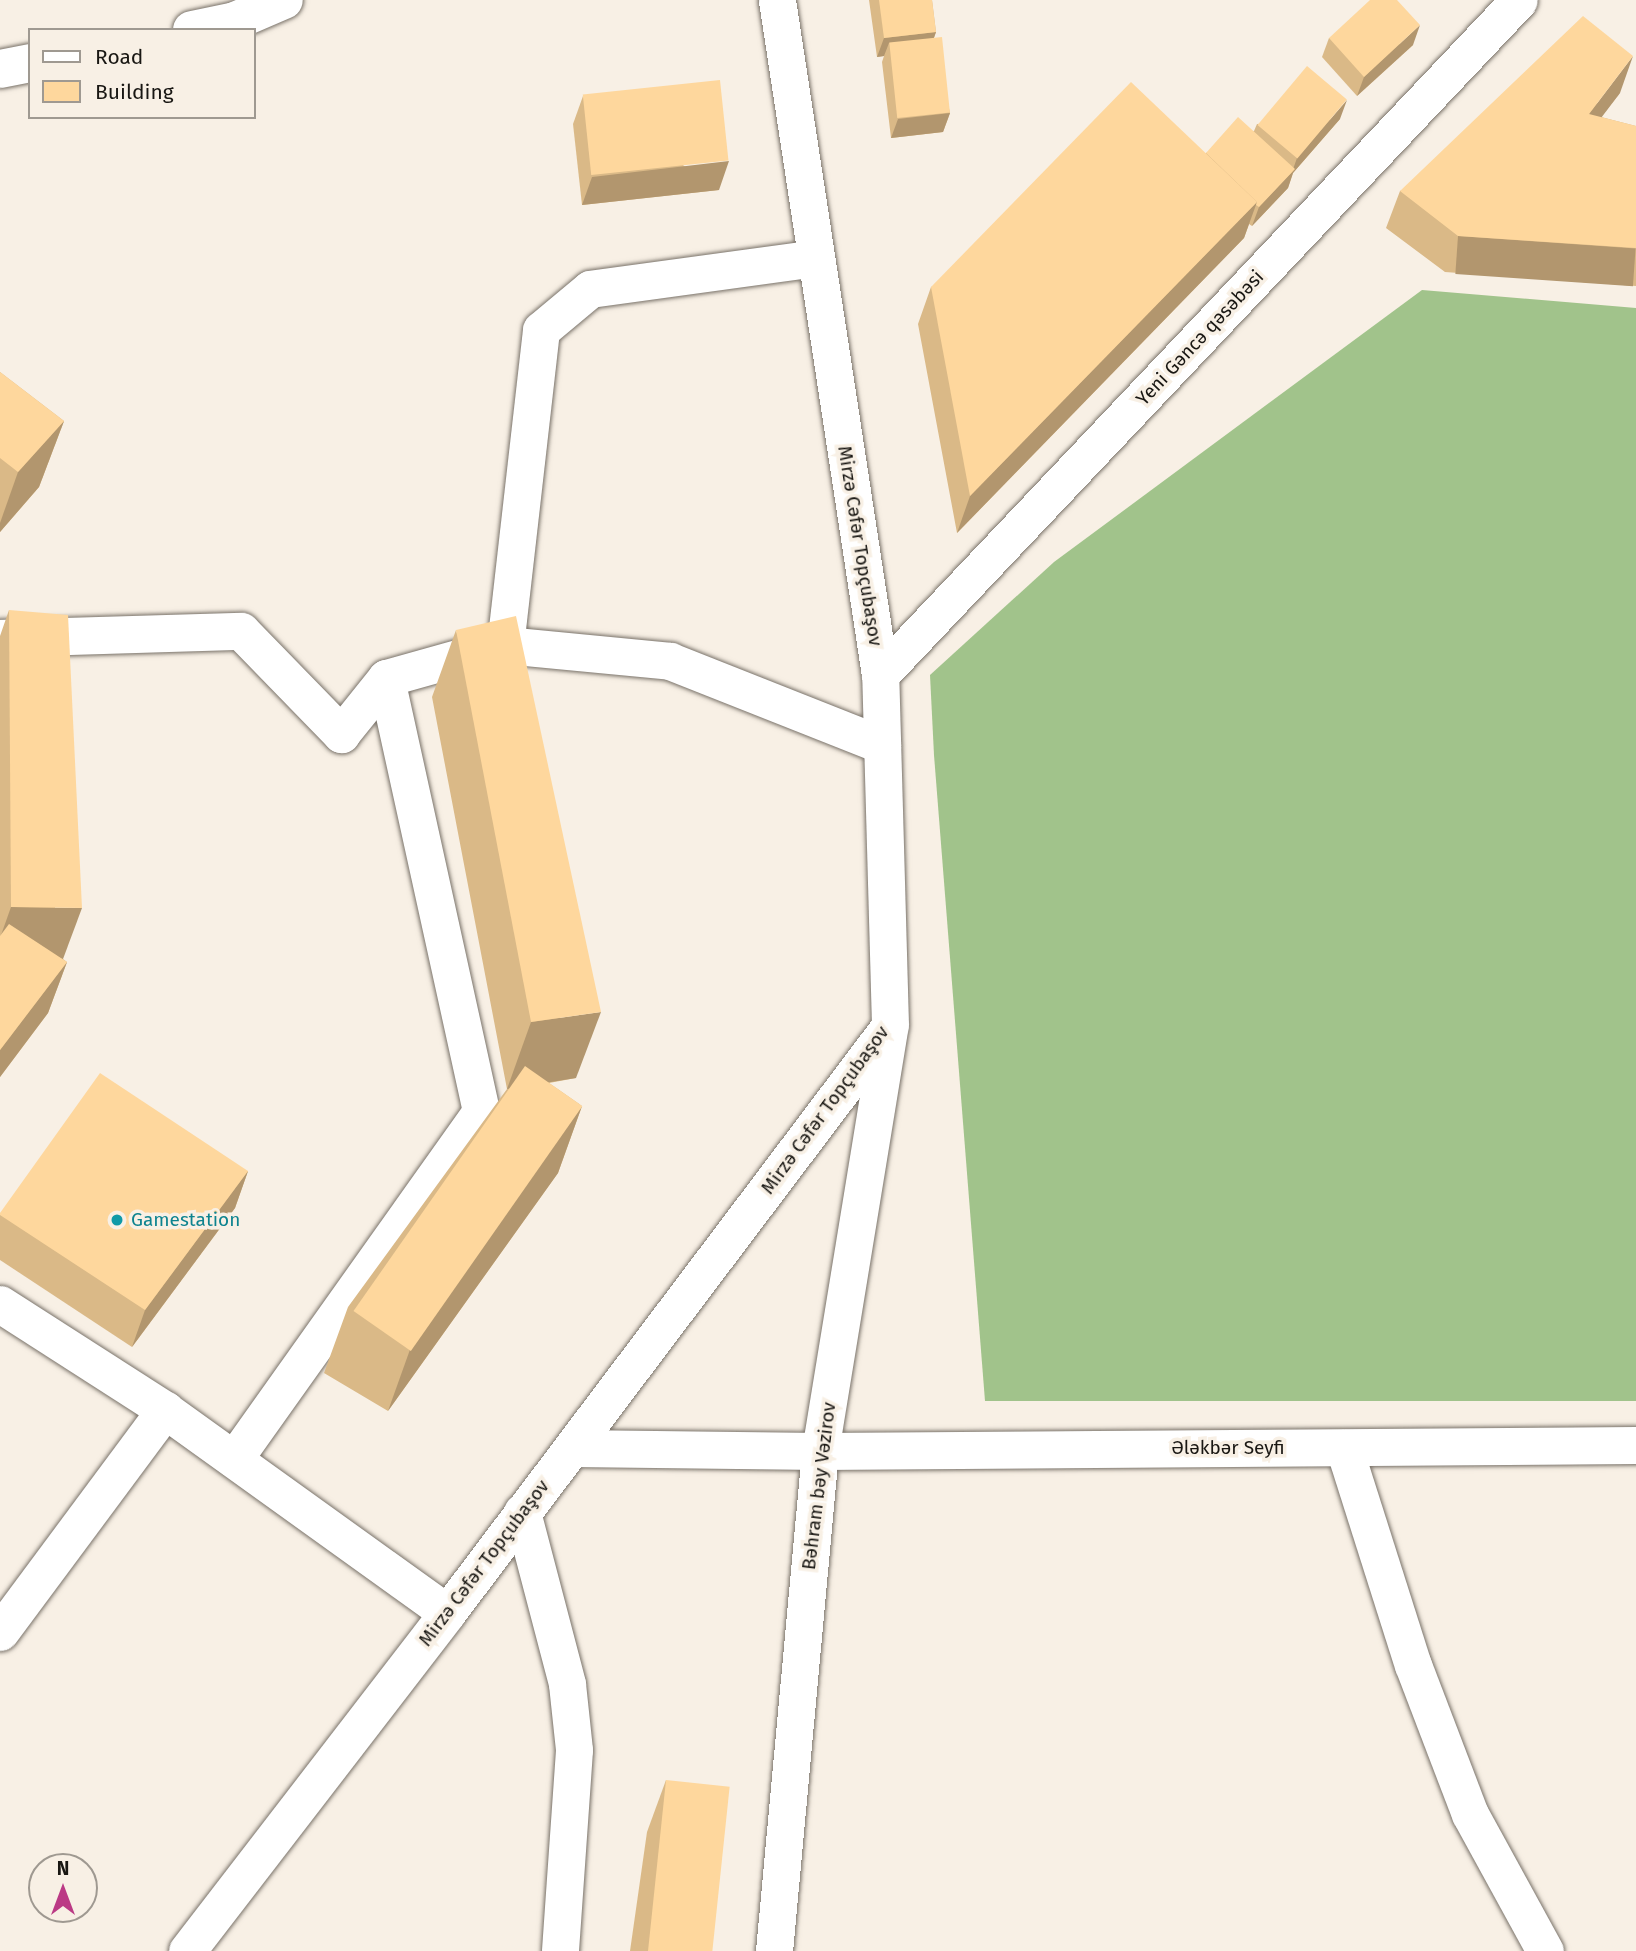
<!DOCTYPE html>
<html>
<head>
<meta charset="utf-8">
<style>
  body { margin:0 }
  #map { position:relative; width:1636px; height:1951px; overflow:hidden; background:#f8f0e5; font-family:"Fira Sans",sans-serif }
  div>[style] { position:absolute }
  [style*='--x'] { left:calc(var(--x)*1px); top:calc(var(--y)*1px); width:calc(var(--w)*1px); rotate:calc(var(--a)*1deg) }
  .forest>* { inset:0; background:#a1c38b }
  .roads { filter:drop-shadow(0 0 2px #797269) drop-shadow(0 0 2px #797269) }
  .minor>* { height:37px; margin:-18.5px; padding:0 18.5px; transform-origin:18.5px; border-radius:18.5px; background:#fff }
  .secondary>* { height:38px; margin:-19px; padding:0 19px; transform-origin:19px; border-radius:19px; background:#fff }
  .wall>* { inset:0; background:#dab987 }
  .shaded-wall>* { inset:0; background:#b2966e; transform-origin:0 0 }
  .building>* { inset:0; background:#fed79d; transform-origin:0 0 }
  .dots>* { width:19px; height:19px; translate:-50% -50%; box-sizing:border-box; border:4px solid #f8f0e5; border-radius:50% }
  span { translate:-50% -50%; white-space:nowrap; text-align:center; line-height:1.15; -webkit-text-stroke:7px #f8f0e5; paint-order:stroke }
  .street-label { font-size:19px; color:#191713 }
  .culture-label { font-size:19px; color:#0d838f }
  .left { translate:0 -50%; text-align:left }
  .legend { position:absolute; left:28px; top:28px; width:228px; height:91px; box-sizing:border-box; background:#f8f0e5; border:2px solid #9f9991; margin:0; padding:9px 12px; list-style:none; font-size:21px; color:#191713 }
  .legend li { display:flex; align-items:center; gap:14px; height:35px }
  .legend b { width:35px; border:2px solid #9f9991 }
  .north { position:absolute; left:28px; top:1853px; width:70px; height:70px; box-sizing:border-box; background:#f8f0e5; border:2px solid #9f9991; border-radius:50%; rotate:0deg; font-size:19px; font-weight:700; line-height:28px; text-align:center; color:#191713 }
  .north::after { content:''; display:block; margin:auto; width:24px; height:32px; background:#bb3a85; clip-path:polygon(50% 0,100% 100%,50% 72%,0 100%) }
</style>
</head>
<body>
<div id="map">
  <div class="forest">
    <i style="clip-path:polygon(1422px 290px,1636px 308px,1636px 1401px,985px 1401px,934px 755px,930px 675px,1054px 562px)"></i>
  </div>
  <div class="roads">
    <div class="minor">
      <i style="--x:816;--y:258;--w:228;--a:172.2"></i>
      <i style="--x:590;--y:289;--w:64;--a:140.1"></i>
      <i style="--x:541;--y:330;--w:317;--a:96.5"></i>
      <i style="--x:505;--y:645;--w:166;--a:5.5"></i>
      <i style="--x:670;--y:661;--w:228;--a:21.6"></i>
      <i style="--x:0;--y:638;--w:241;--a:-1.7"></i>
      <i style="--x:241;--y:631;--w:144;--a:45.8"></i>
      <i style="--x:341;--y:734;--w:72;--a:-51.2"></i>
      <i style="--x:880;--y:675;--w:929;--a:-46.57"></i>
      <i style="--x:0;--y:1304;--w:196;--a:32.7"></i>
      <i style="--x:165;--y:1410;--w:347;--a:35.7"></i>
      <i style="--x:572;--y:1448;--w:248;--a:0.7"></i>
      <i style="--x:820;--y:1451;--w:816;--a:-0.42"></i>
      <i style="--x:1344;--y:1448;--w:228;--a:72.4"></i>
      <i style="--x:1413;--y:1665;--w:160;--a:69.1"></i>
      <i style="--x:1470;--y:1814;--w:156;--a:61.3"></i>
      <i style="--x:234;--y:1459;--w:427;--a:-54.6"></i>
      <i style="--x:481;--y:1111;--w:443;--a:-102.4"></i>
      <i style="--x:386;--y:678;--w:111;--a:-15.7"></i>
      <i style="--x:522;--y:1512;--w:178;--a:75.3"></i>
      <i style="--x:567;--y:1684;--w:66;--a:83.9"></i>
      <i style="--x:574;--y:1750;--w:201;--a:94"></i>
      <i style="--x:0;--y:1632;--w:277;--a:-53.4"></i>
      <i style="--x:187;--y:1951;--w:426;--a:-52.4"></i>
      <i style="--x:447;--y:1613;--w:730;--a:-52.96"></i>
      <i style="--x:774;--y:1951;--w:502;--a:-84.74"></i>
      <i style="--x:820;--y:1451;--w:432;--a:-80.7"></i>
      <i style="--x:890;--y:1025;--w:350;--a:-91.6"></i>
      <i style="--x:880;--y:675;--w:683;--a:-98.68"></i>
    </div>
    <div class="secondary">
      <i style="--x:192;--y:30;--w:44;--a:-11.8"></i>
      <i style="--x:235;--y:21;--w:53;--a:-23.2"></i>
      <i style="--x:0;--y:69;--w:31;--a:-11"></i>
    </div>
  </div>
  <div class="wall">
    <i style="clip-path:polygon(869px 0,932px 0,936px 32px,934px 38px,950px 113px,943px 132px,891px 138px,882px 62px,884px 56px,877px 57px)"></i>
    <i style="clip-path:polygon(1329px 38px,1413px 45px,1357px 96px,1322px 57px)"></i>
    <i style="clip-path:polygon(1620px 93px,1601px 117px,1636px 126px,1636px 286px,1445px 272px,1386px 228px,1400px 191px)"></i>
    <i style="clip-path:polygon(583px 96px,719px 190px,582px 205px,573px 124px)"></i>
    <i style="clip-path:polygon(1340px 119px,1293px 173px,1288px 188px,1252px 226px,1249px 224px,1244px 238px,957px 533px,918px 324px,931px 287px,1206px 153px,1254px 131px,1257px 124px)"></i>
    <i style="clip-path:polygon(0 372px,64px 421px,39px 487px,0 532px)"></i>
    <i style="clip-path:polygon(9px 610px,63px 959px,67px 962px,48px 1013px,0 1077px,0 636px)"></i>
    <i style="clip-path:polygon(456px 630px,576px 1078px,549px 1083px,582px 1106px,558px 1173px,388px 1411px,324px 1373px,348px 1307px,507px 1089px,432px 697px)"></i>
    <i style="clip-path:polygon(248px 1171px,235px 1208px,132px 1347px,0 1260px,0 1213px)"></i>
    <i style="clip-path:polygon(666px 1780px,708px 1951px,630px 1951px,647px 1832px)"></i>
  </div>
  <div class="shaded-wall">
    <i style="clip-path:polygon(1420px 25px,1413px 45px,1357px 96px,1364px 77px)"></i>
    <i style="clip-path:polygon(936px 32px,929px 51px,889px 43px,884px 56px,877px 57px,884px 38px)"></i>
    <i style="clip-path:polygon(1633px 56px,1620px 93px,1576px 151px,1589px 114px)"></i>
    <i style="clip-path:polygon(1347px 100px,1340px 119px,1293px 173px,1288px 188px,1252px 226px,1259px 207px,1292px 172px,1297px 158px)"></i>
    <i style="clip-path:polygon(950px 113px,943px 132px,891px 138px,898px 119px)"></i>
    <i style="clip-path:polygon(729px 161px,719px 190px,582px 205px,592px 177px)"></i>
    <i style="clip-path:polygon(1257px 202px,1244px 238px,957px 533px,970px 496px)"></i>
    <i style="left:1458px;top:236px;width:178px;height:38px;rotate:4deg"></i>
    <i style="clip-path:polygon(64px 421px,39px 487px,0 532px,0 523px,18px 472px)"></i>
    <i style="clip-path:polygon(11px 907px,82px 908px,63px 959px,0 938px)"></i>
    <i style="clip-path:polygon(67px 962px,48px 1013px,0 1077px,0 1050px)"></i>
    <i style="clip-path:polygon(601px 1012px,576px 1078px,507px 1089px,531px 1022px)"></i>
    <i style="clip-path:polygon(582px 1106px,558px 1173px,388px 1411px,412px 1344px)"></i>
    <i style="clip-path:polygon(248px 1171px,235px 1208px,132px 1347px,145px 1310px)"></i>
  </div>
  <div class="building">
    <i style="clip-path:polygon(879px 0,932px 0,936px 32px,884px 38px)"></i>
    <i style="clip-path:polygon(1370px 0,1397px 0,1420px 25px,1364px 77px,1329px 38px)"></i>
    <i style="clip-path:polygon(1583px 16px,1633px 56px,1589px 114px,1636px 126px,1636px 248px,1458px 236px,1400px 191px)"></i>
    <i style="left:942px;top:37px;width:76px;height:53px;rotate:84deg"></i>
    <i style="left:1307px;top:66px;width:52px;height:77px;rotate:40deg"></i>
    <i style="left:720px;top:80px;width:81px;height:138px;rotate:84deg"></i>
    <i style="clip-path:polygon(1131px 82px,1257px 202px,970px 496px,931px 287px)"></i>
    <i style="clip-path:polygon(1238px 117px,1295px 169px,1259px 207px,1256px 205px,1257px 202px,1206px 153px)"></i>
    <i style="clip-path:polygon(0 372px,64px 421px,18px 472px,0 458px)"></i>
    <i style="clip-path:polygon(9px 610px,68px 615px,82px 908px,11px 907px)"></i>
    <i style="clip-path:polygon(516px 616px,601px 1012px,531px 1022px,456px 630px)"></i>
    <i style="clip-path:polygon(9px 924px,67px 962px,0 1050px,0 936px)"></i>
    <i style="left:525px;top:1066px;width:70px;height:299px;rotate:35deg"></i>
    <i style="clip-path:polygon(100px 1073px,248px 1171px,145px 1310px,0 1215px,0 1213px)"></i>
    <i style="left:666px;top:1780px;width:64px;height:173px;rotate:6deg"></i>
  </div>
  <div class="dots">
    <i style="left:117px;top:1220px;background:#0f9aa8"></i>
  </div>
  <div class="street-label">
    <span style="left:1200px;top:338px;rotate:-47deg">Yeni Gəncə qəsəbəsi</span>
    <span style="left:860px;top:546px;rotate:81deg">Mirzə Cəfər Topçubaşov</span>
    <span style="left:825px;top:1110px;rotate:-54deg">Mirzə Cəfər Topçubaşov</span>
    <span style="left:1228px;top:1448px">Ələkbər Seyfi</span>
    <span style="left:819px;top:1486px;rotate:-83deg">Bəhram bəy Vəzirov</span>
    <span style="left:484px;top:1563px;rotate:-53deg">Mirzə Cəfər Topçubaşov</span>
  </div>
  <div class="culture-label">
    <span class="left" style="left:131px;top:1220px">Gamestation</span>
  </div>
  <ul class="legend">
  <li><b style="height:9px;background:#fff"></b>Road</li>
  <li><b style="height:19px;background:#fed79d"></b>Building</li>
  </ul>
  <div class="north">N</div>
</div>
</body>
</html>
